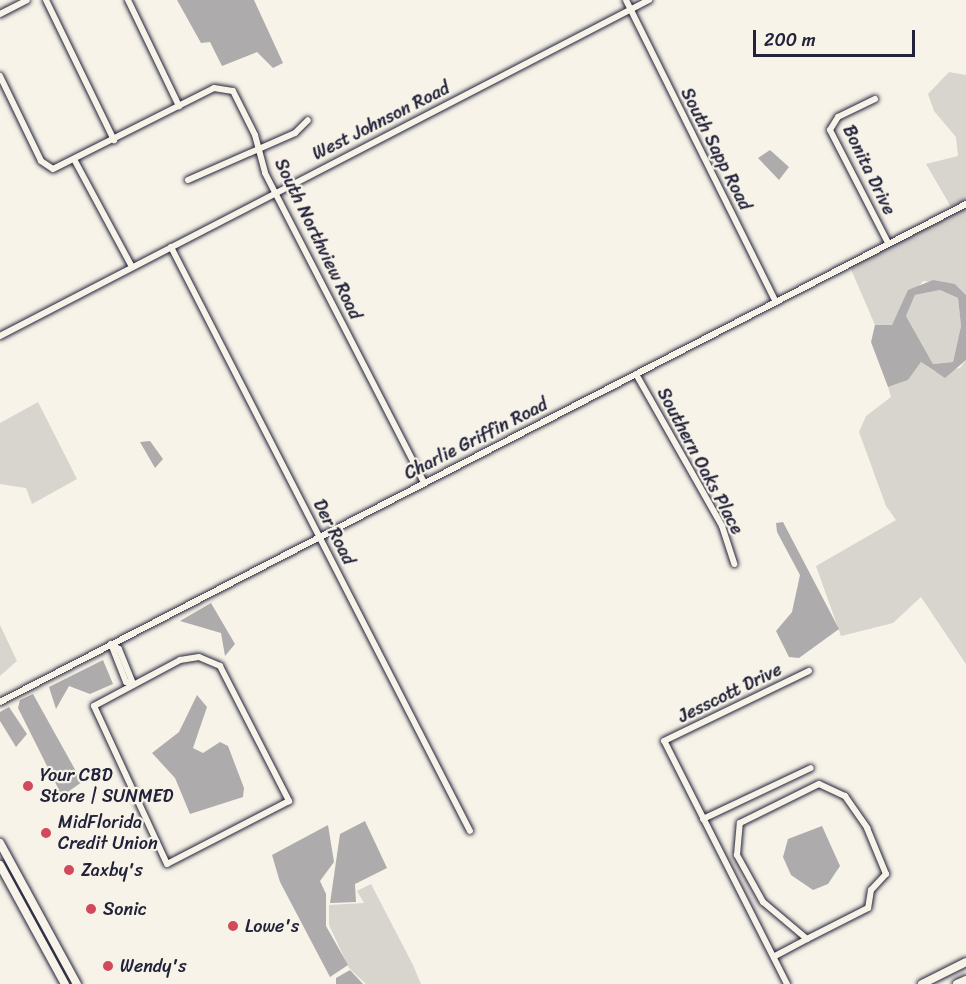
<!DOCTYPE html>
<html>
<head>
<meta charset="utf-8">
<style>
  body { margin:0 }
  #map { position:relative; width:966px; height:984px; overflow:hidden; background:#f7f3e8; font-family:Sriracha,sans-serif }
  div>[style] { position:absolute }
  [style*='--x'] { left:calc(var(--x)*1px); top:calc(var(--y)*1px); width:calc(var(--w)*1px); rotate:calc(var(--a)*1deg) }
  .green>* { inset:0; background:#d8d5cf }
  .water>* { inset:0; background:#aeabad }
  .roads { filter:drop-shadow(0 0 2px #22223b) drop-shadow(0 0 2px #22223b) }
  .minor>* { height:6px; margin:-3px; padding:0 3px; transform-origin:3px; border-radius:3px; background:#f7f3e8 }
  .major>* { height:8px; margin:-4px; padding:0 4px; transform-origin:4px; border-radius:4px; background:#f7f3e8 }
  .dots>* { width:16px; height:16px; translate:-50% -50%; box-sizing:border-box; border:3px solid #f7f3e8; border-radius:50% }
  span { translate:-50% -50%; white-space:nowrap; text-align:center; line-height:1.15; -webkit-text-stroke:4.5px #f7f3e8; paint-order:stroke }
  .street-label { font-size:18px; color:#22223b }
  .poi-label { font-size:18px; color:#22223b }
  .left { translate:0 -50%; text-align:left }
  .scale { position:absolute; left:753px; top:30px; width:162px; height:27px; box-sizing:border-box; border:3px solid #22223b; border-top:0; padding-left:8px; font-size:18px; line-height:21px; white-space:nowrap; color:#22223b; -webkit-text-stroke:4px #f7f3e8; paint-order:stroke }
</style>
</head>
<body>
<div id="map">
  <div class="green">
    <i style="clip-path:polygon(949px 72px,966px 75px,966px 200px,951px 207px,926px 164px,958px 156px,956px 137px,934px 111px,928px 94px)"></i>
    <i style="clip-path:polygon(966px 207px,966px 295px,955px 284px,923px 281px,892px 325px,875px 325px,850px 267px)"></i>
    <i style="clip-path:polygon(940px 290px,958px 298px,961px 326px,953px 362px,933px 364px,906px 316px,915px 295px)"></i>
    <i style="clip-path:polygon(966px 360px,966px 664px,921px 597px,893px 623px,841px 636px,816px 566px,896px 520px,886px 506px,859px 432px,866px 416px,891px 397px,888px 387px,908px 380px,921px 362px,935px 372px,960px 368px)"></i>
    <i style="clip-path:polygon(38px 402px,77px 479px,32px 504px,26px 488px,0 484px,0 423px)"></i>
    <i style="clip-path:polygon(0 625px,17px 661px,0 676px)"></i>
    <i style="clip-path:polygon(371px 884px,413px 965px,421px 984px,366px 984px,349px 968px,329px 925px,329px 905px,364px 903px,357px 891px)"></i>
  </div>
  <div class="water">
    <i style="clip-path:polygon(177px 0,254px 0,283px 63px,273px 68px,257px 52px,222px 66px,210px 42px,201px 43px)"></i>
    <i style="clip-path:polygon(770px 150px,789px 167px,779px 180px,758px 158px)"></i>
    <i style="clip-path:polygon(evenodd,933px 280px,955px 284px,966px 295px,966px 360px,945px 378px,921px 362px,908px 380px,888px 387px,871px 342px,875px 325px,892px 325px,908px 290px,933px 280px,940px 290px,958px 298px,961px 326px,953px 362px,933px 364px,906px 316px,915px 295px,940px 290px)"></i>
    <i style="clip-path:polygon(150px 441px,163px 459px,155px 468px,140px 442px)"></i>
    <i style="clip-path:polygon(783px 522px,839px 629px,799px 658px,789px 657px,776px 631px,792px 612px,800px 575px,777px 532px,776px 523px)"></i>
    <i style="clip-path:polygon(211px 603px,235px 644px,225px 656px,221px 633px,180px 621px)"></i>
    <i style="clip-path:polygon(103px 660px,113px 684px,90px 694px,69px 686px,56px 709px,49px 687px)"></i>
    <i style="clip-path:polygon(33px 694px,82px 782px,62px 796px,18px 708px,20px 700px)"></i>
    <i style="clip-path:polygon(197px 695px,207px 707px,193px 748px,203px 753px,220px 742px,228px 746px,244px 788px,243px 797px,190px 814px,175px 778px,152px 753px,179px 732px)"></i>
    <i style="clip-path:polygon(9px 707px,27px 734px,16px 747px,0 721px,0 712px)"></i>
    <i style="clip-path:polygon(365px 821px,387px 868px,355px 884px,356px 902px,330px 903px,340px 834px)"></i>
    <i style="clip-path:polygon(328px 825px,334px 862px,320px 881px,326px 894px,326px 926px,348px 965px,330px 977px,280px 882px,272px 855px)"></i>
    <i style="clip-path:polygon(822px 826px,840px 866px,828px 884px,813px 890px,791px 875px,783px 857px,788px 839px)"></i>
    <i style="clip-path:polygon(350px 970px,363px 984px,336px 984px,336px 978px)"></i>
  </div>
  <div class="roads">
    <div class="minor">
      <i style="--x:46;--y:0;--w:156;--a:64.1"></i>
      <i style="--x:128;--y:0;--w:118;--a:64.3"></i>
      <i style="--x:626;--y:0;--w:337;--a:63.6"></i>
      <i style="--x:0;--y:14;--w:30;--a:-27"></i>
      <i style="--x:0;--y:76;--w:94;--a:64.2"></i>
      <i style="--x:41;--y:161;--w:14;--a:34"></i>
      <i style="--x:53;--y:169;--w:180;--a:-26.7"></i>
      <i style="--x:214;--y:88;--w:19;--a:9"></i>
      <i style="--x:233;--y:91;--w:49;--a:63.4"></i>
      <i style="--x:255;--y:135;--w:39;--a:75"></i>
      <i style="--x:265;--y:173;--w:348;--a:62.8"></i>
      <i style="--x:875;--y:99;--w:41;--a:154.1"></i>
      <i style="--x:838;--y:117;--w:15;--a:122"></i>
      <i style="--x:830;--y:130;--w:127;--a:62.8"></i>
      <i style="--x:75;--y:161;--w:120;--a:61.7"></i>
      <i style="--x:188;--y:180;--w:117;--a:-23.7"></i>
      <i style="--x:295;--y:133;--w:18;--a:-45"></i>
      <i style="--x:171;--y:247;--w:656;--a:62.89"></i>
      <i style="--x:0;--y:336;--w:731;--a:-27.37"></i>
      <i style="--x:636;--y:374;--w:175;--a:60.5"></i>
      <i style="--x:722;--y:526;--w:40;--a:72"></i>
      <i style="--x:111;--y:644;--w:9;--a:32"></i>
      <i style="--x:119;--y:649;--w:38;--a:68"></i>
      <i style="--x:133;--y:684;--w:7;--a:-164"></i>
      <i style="--x:126;--y:682;--w:41;--a:-111.5"></i>
      <i style="--x:199;--y:657;--w:23;--a:23"></i>
      <i style="--x:220;--y:666;--w:152;--a:62.9"></i>
      <i style="--x:289;--y:801;--w:137;--a:152.7"></i>
      <i style="--x:167;--y:864;--w:174;--a:-114.8"></i>
      <i style="--x:94;--y:706;--w:98;--a:-28.1"></i>
      <i style="--x:180;--y:660;--w:19;--a:-9"></i>
      <i style="--x:0;--y:702;--w:1087;--a:-27.27"></i>
      <i style="--x:819;--y:784;--w:29;--a:25"></i>
      <i style="--x:845;--y:796;--w:39;--a:55"></i>
      <i style="--x:867;--y:828;--w:50;--a:67.6"></i>
      <i style="--x:886;--y:874;--w:22;--a:133"></i>
      <i style="--x:871;--y:890;--w:18;--a:99"></i>
      <i style="--x:868;--y:908;--w:68;--a:153.1"></i>
      <i style="--x:807;--y:939;--w:57;--a:-139.9"></i>
      <i style="--x:763;--y:902;--w:54;--a:-119"></i>
      <i style="--x:737;--y:855;--w:32;--a:-85"></i>
      <i style="--x:740;--y:823;--w:88;--a:-26.3"></i>
      <i style="--x:703;--y:819;--w:119;--a:-25.3"></i>
      <i style="--x:775;--y:956;--w:36;--a:-28"></i>
      <i style="--x:787;--y:984;--w:272;--a:-116.8"></i>
      <i style="--x:664;--y:741;--w:161;--a:-25.8"></i>
    </div>
    <div class="major">
      <i style="--x:0;--y:843;--w:161;--a:61.4"></i>
      <i style="--x:0;--y:865;--w:136;--a:61.4"></i>
      <i style="--x:922;--y:984;--w:49;--a:-26.6"></i>
      <i style="--x:957;--y:984;--w:10;--a:-24"></i>
    </div>
  </div>
  <div class="dots">
    <i style="left:28px;top:786px;background:#d1495b"></i>
    <i style="left:46px;top:833px;background:#d1495b"></i>
    <i style="left:69px;top:870px;background:#d1495b"></i>
    <i style="left:91px;top:909px;background:#d1495b"></i>
    <i style="left:233px;top:926px;background:#d1495b"></i>
    <i style="left:108px;top:966px;background:#d1495b"></i>
  </div>
  <div class="street-label">
    <span style="left:381px;top:121px;rotate:-27deg">West Johnson Road</span>
    <span style="left:716px;top:149px;rotate:63deg">South Sapp Road</span>
    <span style="left:869px;top:170px;rotate:64deg">Bonita Drive</span>
    <span style="left:318px;top:239px;rotate:64deg">South Northview Road</span>
    <span style="left:476px;top:439px;rotate:-27deg">Charlie Griffin Road</span>
    <span style="left:700px;top:461px;rotate:62deg">Southern Oaks Place</span>
    <span style="left:334px;top:532px;rotate:63deg">Der Road</span>
    <span style="left:730px;top:693px;rotate:-26deg">Jesscott Drive</span>
  </div>
  <div class="poi-label">
    <span class="left" style="left:40px;top:786px">Your CBD<br>Store | SUNMED</span>
    <span class="left" style="left:58px;top:833px">MidFlorida<br>Credit Union</span>
    <span class="left" style="left:81px;top:870px">Zaxby's</span>
    <span class="left" style="left:103px;top:909px">Sonic</span>
    <span class="left" style="left:245px;top:926px">Lowe's</span>
    <span class="left" style="left:120px;top:966px">Wendy's</span>
  </div>
  <div class="scale">200 m</div>
</div>
</body>
</html>
